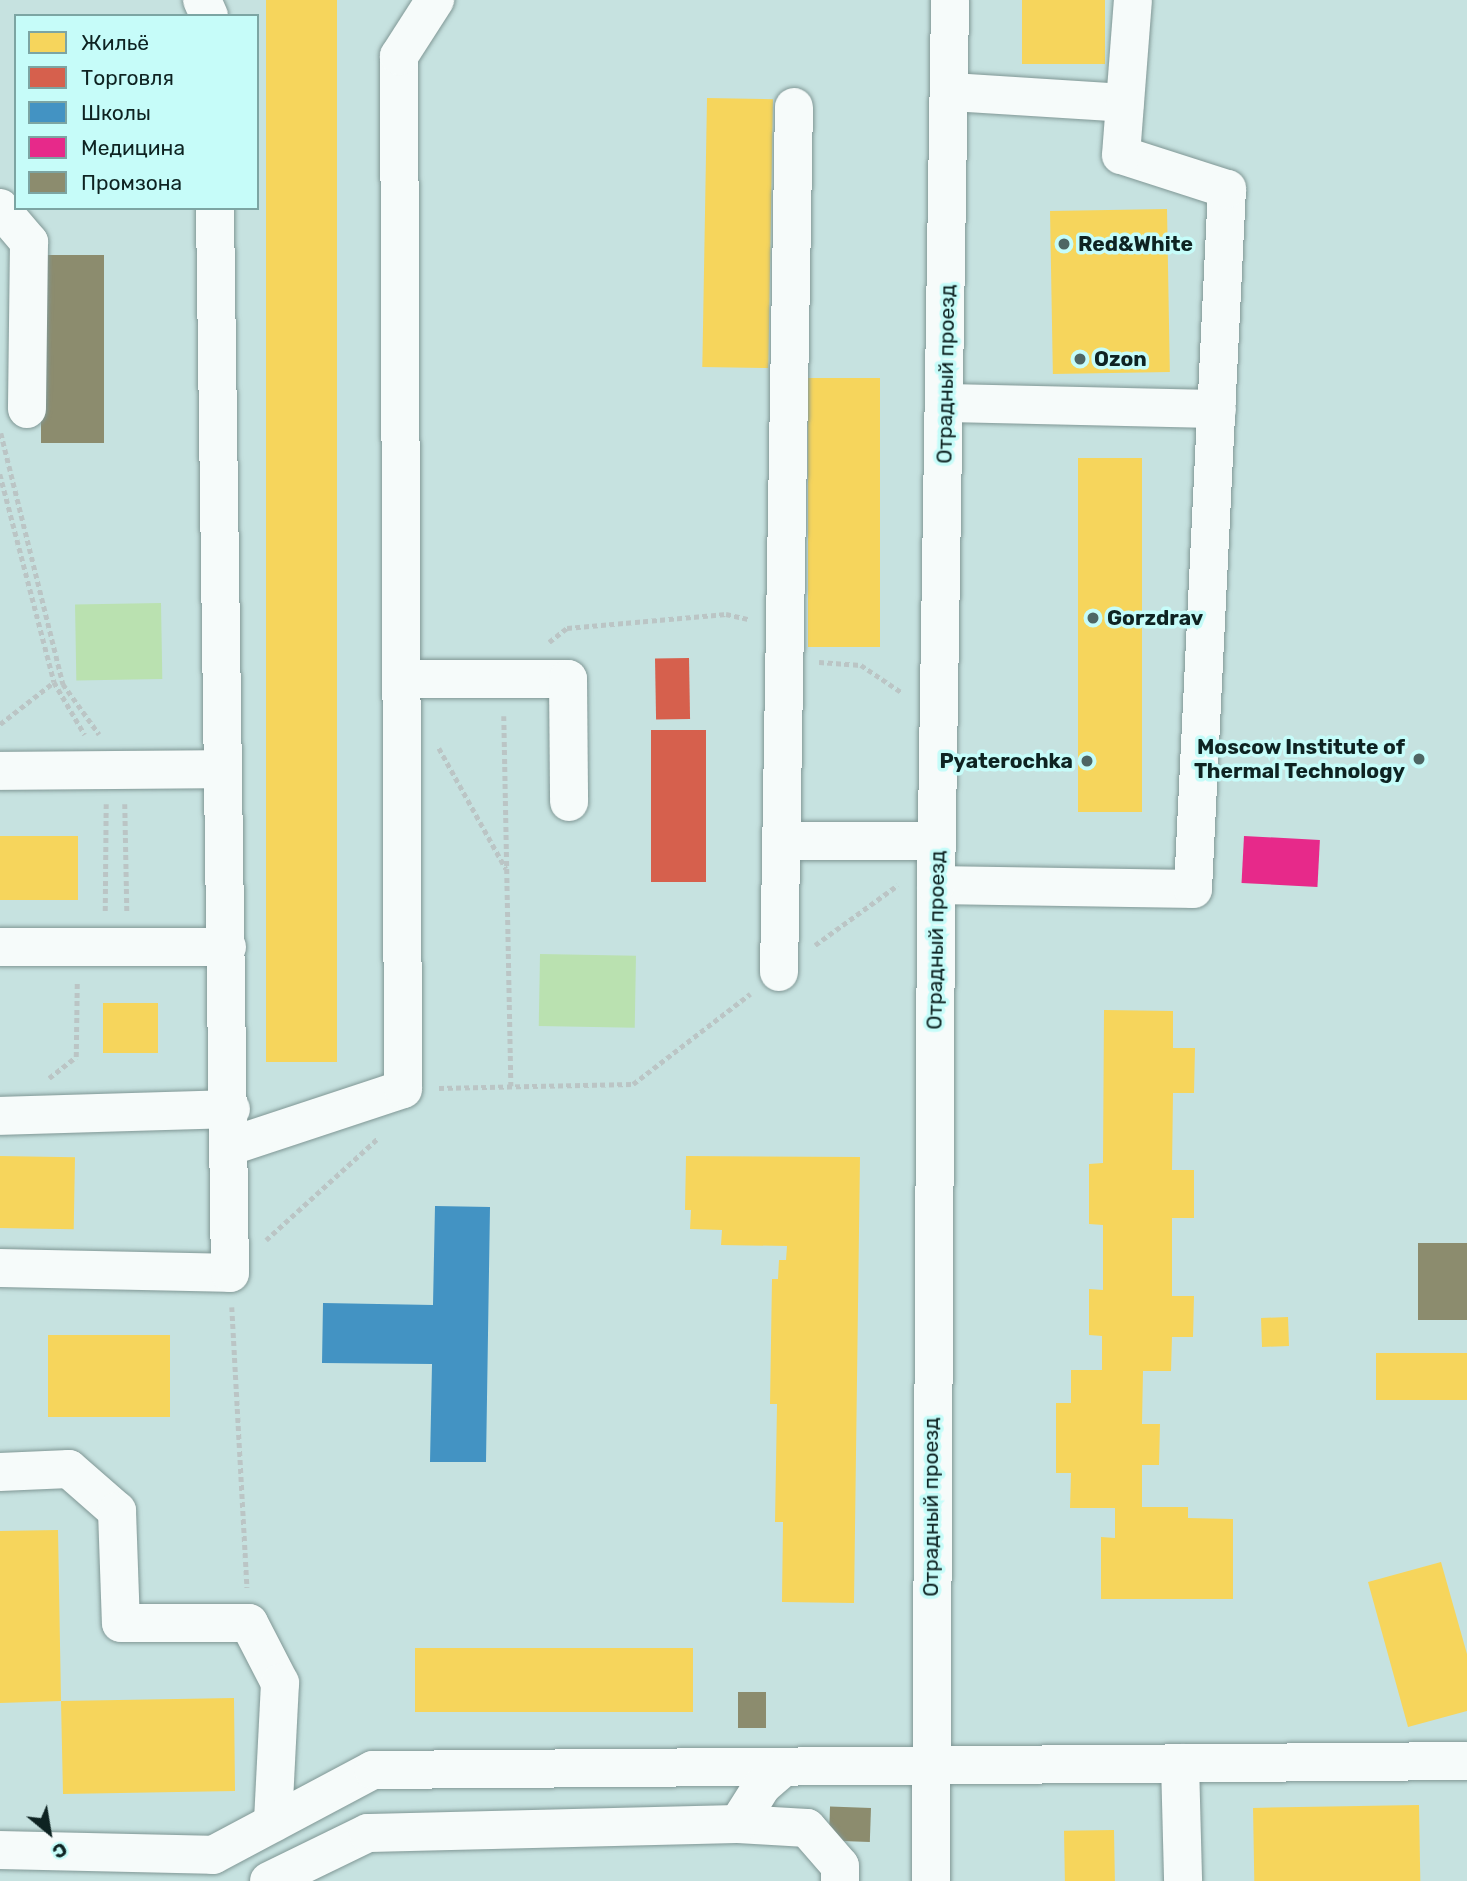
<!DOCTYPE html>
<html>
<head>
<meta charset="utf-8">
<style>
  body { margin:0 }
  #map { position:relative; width:1467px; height:1881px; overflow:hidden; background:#c6e2e0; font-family:Rubik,sans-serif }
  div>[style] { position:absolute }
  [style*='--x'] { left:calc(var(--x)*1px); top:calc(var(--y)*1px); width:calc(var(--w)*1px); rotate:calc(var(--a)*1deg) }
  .green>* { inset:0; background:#bae1b0; transform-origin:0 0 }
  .homes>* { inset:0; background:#f6d55c; transform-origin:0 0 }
  .shops>* { inset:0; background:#d6604d; transform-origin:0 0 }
  .schools>* { inset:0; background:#4393c3 }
  .health>* { inset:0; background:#e7298a; transform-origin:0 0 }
  .industry>* { inset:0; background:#8c8c6e; transform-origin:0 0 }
  .path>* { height:4.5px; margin-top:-2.25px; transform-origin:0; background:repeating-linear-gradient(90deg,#bbc5c5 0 5px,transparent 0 8.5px) }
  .roads { filter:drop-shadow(0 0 2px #809795) drop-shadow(0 0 2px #809795) }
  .minor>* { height:38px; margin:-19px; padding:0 19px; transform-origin:19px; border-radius:19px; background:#f6fbfa }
  .dots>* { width:19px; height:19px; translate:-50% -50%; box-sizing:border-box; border:4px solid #c6fcf9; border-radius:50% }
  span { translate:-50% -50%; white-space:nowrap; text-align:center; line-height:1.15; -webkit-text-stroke:7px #c6fcf9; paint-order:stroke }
  .poi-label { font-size:21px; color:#0e2322; font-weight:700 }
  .left { translate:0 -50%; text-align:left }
  .right { translate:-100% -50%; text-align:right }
  .street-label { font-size:21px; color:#0e2322 }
  .legend { position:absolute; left:14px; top:14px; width:245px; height:196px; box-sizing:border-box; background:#c6fcf9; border:2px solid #7ca5a3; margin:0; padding:9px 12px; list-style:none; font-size:21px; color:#0e2322 }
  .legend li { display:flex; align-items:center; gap:14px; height:35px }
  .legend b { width:35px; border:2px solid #7ca5a3 }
  .north { position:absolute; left:14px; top:1797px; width:70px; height:70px; -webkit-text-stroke:5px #c6fcf9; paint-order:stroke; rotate:150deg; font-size:19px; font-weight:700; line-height:28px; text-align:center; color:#0e2322 }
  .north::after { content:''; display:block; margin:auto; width:24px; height:32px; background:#0e2322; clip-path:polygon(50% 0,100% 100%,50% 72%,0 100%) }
</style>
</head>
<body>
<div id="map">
  <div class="green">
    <i style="left:161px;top:603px;width:76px;height:86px;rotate:89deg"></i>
    <i style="left:540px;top:954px;width:96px;height:72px;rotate:1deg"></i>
  </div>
  <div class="homes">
    <i style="left:266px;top:0;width:71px;height:1062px"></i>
    <i style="left:1022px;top:0;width:83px;height:64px"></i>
    <i style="left:707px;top:98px;width:66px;height:269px;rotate:1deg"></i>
    <i style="left:1167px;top:209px;width:163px;height:117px;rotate:89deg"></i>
    <i style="left:808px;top:378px;width:72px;height:269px"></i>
    <i style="left:1078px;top:458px;width:64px;height:354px"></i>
    <i style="left:0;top:836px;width:78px;height:64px"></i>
    <i style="left:103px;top:1003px;width:55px;height:50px"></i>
    <i style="clip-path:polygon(1104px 1010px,1173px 1011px,1173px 1048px,1195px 1048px,1194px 1093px,1173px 1093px,1172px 1170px,1194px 1170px,1194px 1218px,1172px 1218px,1172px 1296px,1194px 1296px,1193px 1337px,1172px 1337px,1171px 1371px,1143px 1371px,1142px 1424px,1160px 1424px,1159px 1465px,1142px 1465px,1142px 1507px,1188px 1507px,1188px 1518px,1233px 1519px,1233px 1599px,1101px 1599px,1101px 1537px,1115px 1538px,1115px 1508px,1070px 1508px,1071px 1473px,1056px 1473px,1056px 1403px,1071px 1403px,1071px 1370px,1102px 1370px,1102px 1336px,1089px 1335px,1089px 1289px,1103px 1290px,1103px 1225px,1089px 1224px,1089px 1164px,1103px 1163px)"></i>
    <i style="left:0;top:1156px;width:75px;height:72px;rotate:1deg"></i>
    <i style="clip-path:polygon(686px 1156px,860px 1157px,854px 1603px,782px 1602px,783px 1522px,775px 1522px,777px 1404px,770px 1404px,772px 1279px,778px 1279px,779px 1260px,786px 1260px,787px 1246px,721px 1245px,722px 1230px,690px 1229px,691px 1210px,685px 1210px)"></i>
    <i style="left:1288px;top:1317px;width:29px;height:27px;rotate:88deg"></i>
    <i style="left:48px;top:1335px;width:122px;height:82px"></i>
    <i style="left:1467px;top:1353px;width:47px;height:91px;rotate:90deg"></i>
    <i style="clip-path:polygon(58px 1530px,61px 1701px,234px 1698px,235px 1791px,63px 1794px,61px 1701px,0 1703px,0 1531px)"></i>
    <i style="clip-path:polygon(1441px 1562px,1467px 1654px,1467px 1711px,1408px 1727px,1368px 1582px)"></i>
    <i style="left:693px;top:1648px;width:64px;height:278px;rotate:90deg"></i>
    <i style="left:1419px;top:1805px;width:76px;height:166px;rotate:89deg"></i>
    <i style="left:1114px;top:1830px;width:51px;height:50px;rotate:89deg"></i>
  </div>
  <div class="shops">
    <i style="left:689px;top:658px;width:61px;height:34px;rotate:89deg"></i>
    <i style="left:706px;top:730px;width:152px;height:55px;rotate:90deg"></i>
  </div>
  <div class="schools">
    <i style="clip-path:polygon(435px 1206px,490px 1207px,486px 1462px,430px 1462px,432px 1364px,322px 1363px,323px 1303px,433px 1305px)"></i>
  </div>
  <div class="health">
    <i style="left:1244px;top:836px;width:76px;height:47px;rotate:3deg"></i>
  </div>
  <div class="industry">
    <i style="left:41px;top:255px;width:63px;height:188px"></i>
    <i style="left:1418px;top:1243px;width:49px;height:77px"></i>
    <i style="left:738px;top:1692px;width:28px;height:36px"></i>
    <i style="left:871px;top:1808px;width:34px;height:41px;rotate:92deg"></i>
  </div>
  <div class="path">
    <i style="--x:1;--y:433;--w:259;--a:76.1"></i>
    <i style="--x:63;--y:684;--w:62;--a:54.2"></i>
    <i style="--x:0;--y:474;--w:215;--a:75.4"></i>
    <i style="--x:54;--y:682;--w:61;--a:59.7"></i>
    <i style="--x:549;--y:642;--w:23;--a:-38"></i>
    <i style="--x:567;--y:628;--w:160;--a:-5"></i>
    <i style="--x:726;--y:614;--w:23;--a:13"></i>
    <i style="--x:819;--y:662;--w:42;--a:4.1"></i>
    <i style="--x:861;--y:665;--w:48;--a:34"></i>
    <i style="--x:504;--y:716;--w:370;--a:88.9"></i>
    <i style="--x:0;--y:724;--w:68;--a:-37.9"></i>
    <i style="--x:439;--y:748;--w:138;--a:61"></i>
    <i style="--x:125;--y:804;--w:107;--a:88.9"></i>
    <i style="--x:105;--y:911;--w:107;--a:-89.5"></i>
    <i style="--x:815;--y:945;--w:102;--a:-35.9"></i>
    <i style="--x:49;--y:1078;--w:34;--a:-38"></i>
    <i style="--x:76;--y:1057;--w:76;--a:-89.2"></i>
    <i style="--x:439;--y:1088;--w:194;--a:-1.2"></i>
    <i style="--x:633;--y:1084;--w:148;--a:-37.6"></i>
    <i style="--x:266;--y:1240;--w:151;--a:-42.3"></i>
    <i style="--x:232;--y:1307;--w:281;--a:86.9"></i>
  </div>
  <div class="roads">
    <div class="minor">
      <i style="--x:202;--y:0;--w:17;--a:66"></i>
      <i style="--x:951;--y:92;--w:174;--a:3.6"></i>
      <i style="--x:0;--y:208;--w:45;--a:49.5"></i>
      <i style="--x:29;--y:242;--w:167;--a:90.7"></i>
      <i style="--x:945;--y:403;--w:272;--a:1.3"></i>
      <i style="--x:402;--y:679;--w:166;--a:0"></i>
      <i style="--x:568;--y:679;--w:123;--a:89.5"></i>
      <i style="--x:0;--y:771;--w:223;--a:-0.5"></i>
      <i style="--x:781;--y:841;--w:156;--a:0"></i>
      <i style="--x:936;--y:885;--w:257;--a:0.9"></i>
      <i style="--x:1193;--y:889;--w:701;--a:-87.22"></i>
      <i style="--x:1227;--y:189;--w:111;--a:-162.2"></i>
      <i style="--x:1121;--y:155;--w:155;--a:-85.6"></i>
      <i style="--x:0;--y:947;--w:227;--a:0"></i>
      <i style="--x:779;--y:972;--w:865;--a:-89.01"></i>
      <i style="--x:0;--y:1116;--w:231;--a:-1.7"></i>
      <i style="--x:231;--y:1146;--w:181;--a:-18.3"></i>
      <i style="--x:403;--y:1089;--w:1033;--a:-90.22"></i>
      <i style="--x:399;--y:56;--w:67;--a:-57.3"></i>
      <i style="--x:0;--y:1268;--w:230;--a:1.2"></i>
      <i style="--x:230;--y:1273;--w:1065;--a:-90.81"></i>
      <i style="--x:0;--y:1472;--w:69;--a:-2.5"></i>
      <i style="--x:69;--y:1469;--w:64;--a:41.2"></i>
      <i style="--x:117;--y:1511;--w:112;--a:88"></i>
      <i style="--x:121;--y:1623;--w:128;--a:0"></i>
      <i style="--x:249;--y:1623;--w:68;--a:62.7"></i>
      <i style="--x:280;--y:1683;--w:140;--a:92.9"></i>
      <i style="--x:1180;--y:1763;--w:118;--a:88.5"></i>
      <i style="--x:738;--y:1824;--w:69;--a:3.3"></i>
      <i style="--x:807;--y:1828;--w:50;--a:49"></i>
      <i style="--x:840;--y:1866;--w:15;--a:90"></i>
      <i style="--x:0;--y:1850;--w:213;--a:1.3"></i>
      <i style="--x:213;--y:1855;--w:181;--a:-28"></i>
      <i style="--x:373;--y:1770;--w:1094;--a:-0.47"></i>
      <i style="--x:269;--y:1881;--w:110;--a:-25.9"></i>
      <i style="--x:368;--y:1833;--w:370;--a:-1.4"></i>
      <i style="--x:738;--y:1824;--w:45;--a:-57.7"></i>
      <i style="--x:762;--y:1786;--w:29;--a:-41"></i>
      <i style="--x:931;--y:1881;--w:996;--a:-89.71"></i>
      <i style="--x:936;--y:885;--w:885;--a:-89.09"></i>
    </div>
  </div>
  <div class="dots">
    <i style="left:1064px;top:244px;background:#4e6664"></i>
    <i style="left:1080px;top:359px;background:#4e6664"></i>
    <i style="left:1093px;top:618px;background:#4e6664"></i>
    <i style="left:1419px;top:759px;background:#4e6664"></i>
    <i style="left:1087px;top:761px;background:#4e6664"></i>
  </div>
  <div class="poi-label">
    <span class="left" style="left:1078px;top:244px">Red&amp;White</span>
    <span class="left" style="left:1094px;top:359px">Ozon</span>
    <span class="left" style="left:1107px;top:618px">Gorzdrav</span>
    <span class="right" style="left:1405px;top:759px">Moscow Institute of<br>Thermal Technology</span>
    <span class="right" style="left:1073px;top:761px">Pyaterochka</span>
  </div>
  <div class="street-label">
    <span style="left:946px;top:374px;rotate:-89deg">Отрадный проезд</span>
    <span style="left:936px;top:940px;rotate:-89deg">Отрадный проезд</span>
    <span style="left:931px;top:1507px;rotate:-90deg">Отрадный проезд</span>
  </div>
  <ul class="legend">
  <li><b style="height:19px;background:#f6d55c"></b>Жильё</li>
  <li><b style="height:19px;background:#d6604d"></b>Торговля</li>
  <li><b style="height:19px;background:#4393c3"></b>Школы</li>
  <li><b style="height:19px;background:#e7298a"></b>Медицина</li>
  <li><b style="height:19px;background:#8c8c6e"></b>Промзона</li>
  </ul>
  <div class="north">С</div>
</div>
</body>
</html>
